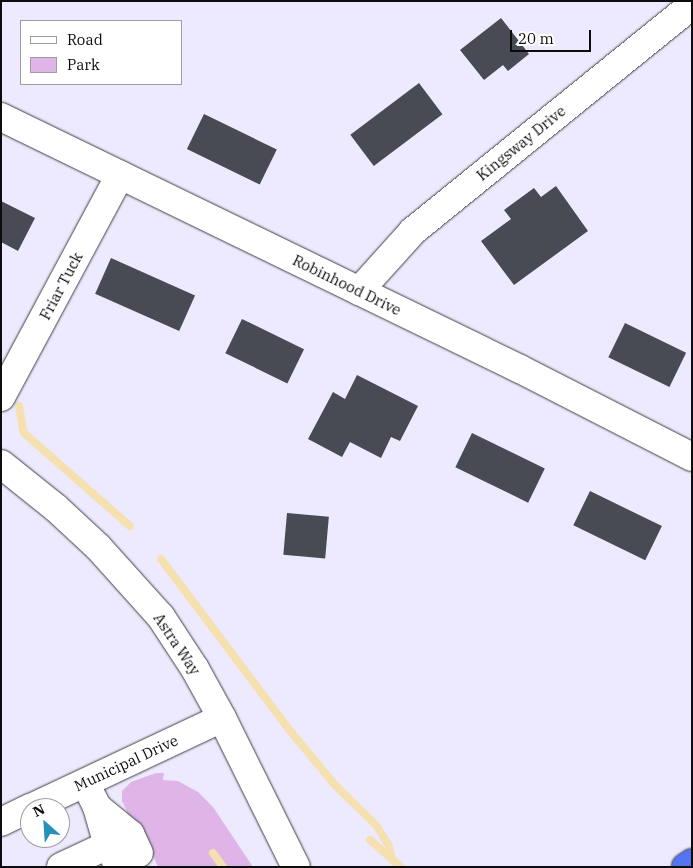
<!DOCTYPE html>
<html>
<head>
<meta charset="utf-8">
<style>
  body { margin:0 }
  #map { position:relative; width:693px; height:868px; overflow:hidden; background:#edeaff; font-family:"IBM Plex Serif",serif }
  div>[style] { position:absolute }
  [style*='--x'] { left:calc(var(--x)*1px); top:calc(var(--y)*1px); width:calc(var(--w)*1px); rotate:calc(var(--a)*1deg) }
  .green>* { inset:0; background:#dfb5e8 }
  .stream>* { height:8px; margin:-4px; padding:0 4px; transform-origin:4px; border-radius:4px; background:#f5e1b0 }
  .building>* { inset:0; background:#484b54; transform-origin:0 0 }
  .roads { filter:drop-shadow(0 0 1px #3f3f3f) drop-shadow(0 0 1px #3f3f3f) }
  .minor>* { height:28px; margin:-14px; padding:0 14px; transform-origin:14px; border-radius:14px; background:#fff }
  .highway>* { height:28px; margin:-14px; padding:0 14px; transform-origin:14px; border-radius:14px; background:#5475f3 }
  span { translate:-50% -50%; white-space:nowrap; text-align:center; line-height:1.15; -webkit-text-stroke:5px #fff; paint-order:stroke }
  .street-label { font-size:15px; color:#0c0c0c }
  .frame { position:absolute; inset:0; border:2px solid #0c0c0c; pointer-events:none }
  .legend { position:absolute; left:20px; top:20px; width:162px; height:65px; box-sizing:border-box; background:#fff; border:1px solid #9e9e9e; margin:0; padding:6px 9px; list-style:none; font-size:15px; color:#0c0c0c }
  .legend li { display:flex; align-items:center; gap:10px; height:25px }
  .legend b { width:25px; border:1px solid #9e9e9e }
  .north { position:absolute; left:20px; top:798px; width:50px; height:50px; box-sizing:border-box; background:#fff; border:1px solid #9e9e9e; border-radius:50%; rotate:334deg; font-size:14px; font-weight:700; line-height:20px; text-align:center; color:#0c0c0c }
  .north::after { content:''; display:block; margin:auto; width:18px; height:22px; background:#2590ba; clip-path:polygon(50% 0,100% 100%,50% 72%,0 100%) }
  .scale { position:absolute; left:510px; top:30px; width:81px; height:22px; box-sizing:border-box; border:2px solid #0c0c0c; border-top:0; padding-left:6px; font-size:15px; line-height:18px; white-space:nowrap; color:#0c0c0c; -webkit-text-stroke:4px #fff; paint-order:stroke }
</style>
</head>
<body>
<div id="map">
  <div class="green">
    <i style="clip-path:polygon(156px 773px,164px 773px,163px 780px,178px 781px,198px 792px,213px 807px,253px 867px,158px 867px,150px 849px,146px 851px,122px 801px,122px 791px,131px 782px)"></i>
  </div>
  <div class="stream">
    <i style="--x:19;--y:406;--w:27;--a:80"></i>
    <i style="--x:24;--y:433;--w:141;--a:41.3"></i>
    <i style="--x:161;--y:559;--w:210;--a:53.1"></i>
    <i style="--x:287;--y:727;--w:75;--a:50.4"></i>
    <i style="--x:335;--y:785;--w:57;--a:44.3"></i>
    <i style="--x:376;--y:825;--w:22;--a:58"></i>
    <i style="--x:388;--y:844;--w:15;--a:74"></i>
    <i style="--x:370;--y:840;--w:41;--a:41.1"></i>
    <i style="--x:213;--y:853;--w:17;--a:54"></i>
  </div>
  <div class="building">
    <i style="clip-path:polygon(501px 18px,529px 54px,508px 71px,503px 65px,484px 80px,460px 50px)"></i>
    <i style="left:419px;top:83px;width:39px;height:86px;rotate:53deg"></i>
    <i style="left:204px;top:114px;width:81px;height:39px;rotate:26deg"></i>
    <i style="clip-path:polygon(556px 186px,588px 231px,514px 285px,481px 241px,511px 219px,504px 210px,534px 188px,541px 197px)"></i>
    <i style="clip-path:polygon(1px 201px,35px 218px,18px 251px,1px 242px)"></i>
    <i style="left:111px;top:258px;width:92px;height:39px;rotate:24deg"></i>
    <i style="left:242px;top:319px;width:69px;height:38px;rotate:26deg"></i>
    <i style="left:625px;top:323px;width:68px;height:38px;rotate:26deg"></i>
    <i style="clip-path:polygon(357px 375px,418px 406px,400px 441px,391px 437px,381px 458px,350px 442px,342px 457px,308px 439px,333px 392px,345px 399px)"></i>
    <i style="left:472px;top:433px;width:81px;height:38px;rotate:26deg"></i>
    <i style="left:590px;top:491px;width:80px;height:38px;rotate:26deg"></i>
    <i style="left:287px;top:513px;width:42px;height:42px;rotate:5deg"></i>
  </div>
  <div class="roads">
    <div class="minor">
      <i style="--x:1;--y:117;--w:577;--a:25.9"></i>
      <i style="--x:520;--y:369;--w:193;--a:27.1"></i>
      <i style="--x:359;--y:291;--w:81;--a:-48"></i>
      <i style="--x:413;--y:231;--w:359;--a:-39"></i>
      <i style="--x:1;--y:397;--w:252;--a:-61.8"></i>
      <i style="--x:1;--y:464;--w:70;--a:38.7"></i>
      <i style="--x:56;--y:508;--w:57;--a:42.9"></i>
      <i style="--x:98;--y:547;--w:94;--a:48"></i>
      <i style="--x:161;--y:617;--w:62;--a:56.8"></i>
      <i style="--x:195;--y:669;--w:56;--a:61.1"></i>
      <i style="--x:222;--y:718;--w:166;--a:63.6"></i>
      <i style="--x:85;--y:783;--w:27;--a:63"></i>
      <i style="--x:97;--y:807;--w:40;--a:74"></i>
      <i style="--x:97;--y:807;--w:43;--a:39.3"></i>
      <i style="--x:130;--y:834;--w:21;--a:65"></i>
      <i style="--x:31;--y:808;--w:211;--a:-25.2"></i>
      <i style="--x:1;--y:822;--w:32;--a:-26"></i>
      <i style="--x:61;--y:867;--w:52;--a:-25.1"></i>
      <i style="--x:108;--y:845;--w:25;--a:63"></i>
    </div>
    <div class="highway">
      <i style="--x:686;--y:867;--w:7;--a:-34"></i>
    </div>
  </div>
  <div class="street-label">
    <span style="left:521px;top:143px;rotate:-39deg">Kingsway Drive</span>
    <span style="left:347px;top:285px;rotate:26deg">Robinhood Drive</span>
    <span style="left:61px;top:286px;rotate:-62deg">Friar Tuck</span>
    <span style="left:177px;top:644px;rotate:56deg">Astra Way</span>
    <span style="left:126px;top:763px;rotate:-25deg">Municipal Drive</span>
  </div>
  <div class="frame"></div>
  <ul class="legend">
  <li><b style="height:6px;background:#fff"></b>Road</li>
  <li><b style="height:14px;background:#dfb5e8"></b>Park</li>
  </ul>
  <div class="north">N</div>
  <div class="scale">20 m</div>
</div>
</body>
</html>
